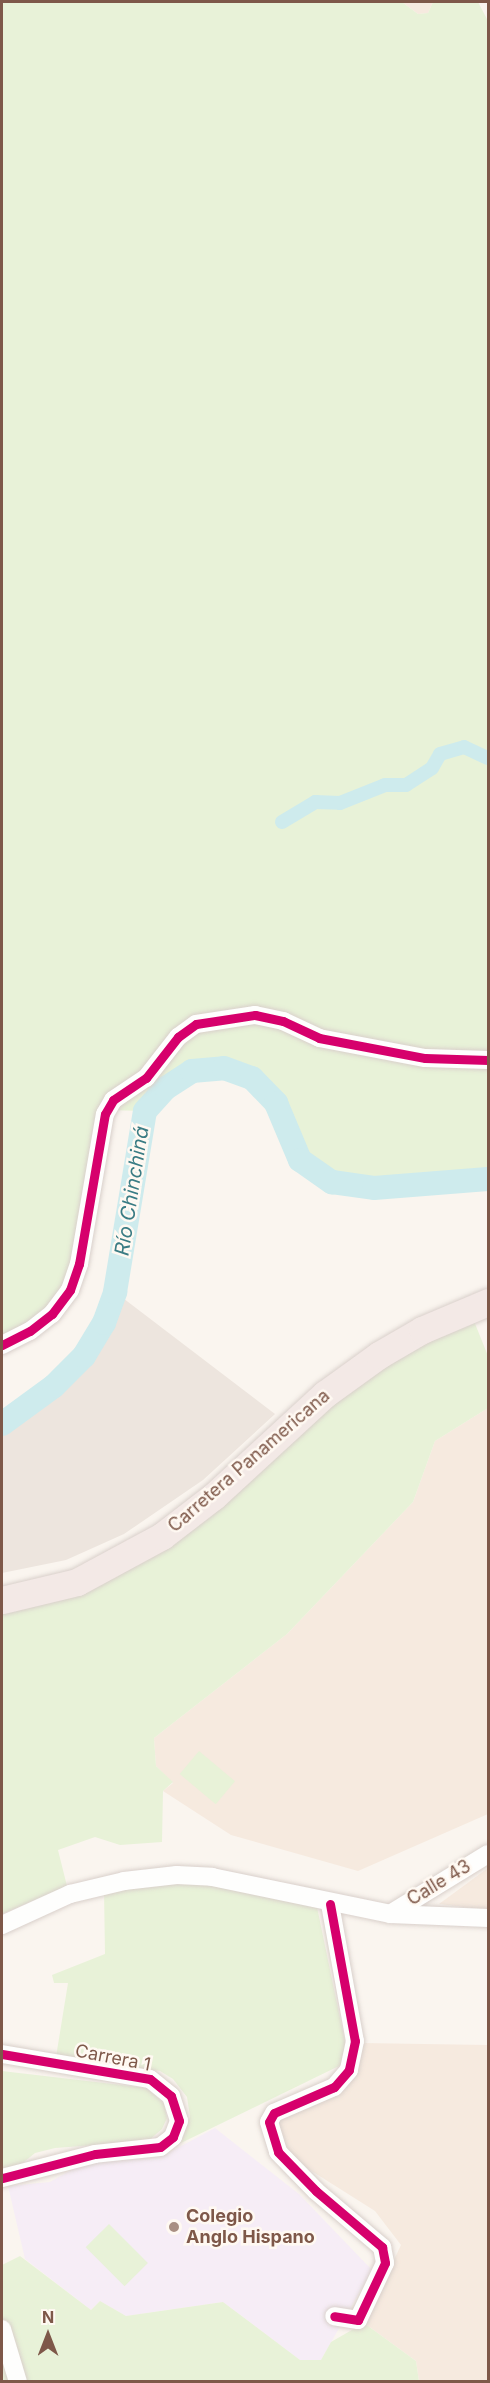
<!DOCTYPE html>
<html>
<head>
<meta charset="utf-8">
<style>
  body { margin:0 }
  #map { position:relative; width:490px; height:2383px; overflow:hidden; background:#faf5ef; font-family:Inter,sans-serif }
  div>[style] { position:absolute }
  [style*='--x'] { left:calc(var(--x)*1px); top:calc(var(--y)*1px); width:calc(var(--w)*1px); rotate:calc(var(--a)*1deg) }
  .residential>* { inset:0; background:#f6eadf }
  .industrial>* { inset:0; background:#ede5de }
  .education>* { inset:0; background:#f6edf6 }
  .green>* { inset:0; background:#e8f2d8; transform-origin:0 0 }
  .canal>* { height:14px; margin:-7px; padding:0 7px; transform-origin:7px; border-radius:7px; background:#ceebed }
  .river>* { height:24px; margin:-12px; padding:0 12px; transform-origin:12px; border-radius:12px; background:#ceebed }
  .roads { filter:drop-shadow(0 0 2px #d9d0cb) drop-shadow(0 0 2px #d9d0cb) }
  .minor>* { height:18px; margin:-9px; padding:0 9px; transform-origin:9px; border-radius:9px; background:#fefefd }
  .highway>* { height:27px; margin:-13.5px; padding:0 13.5px; transform-origin:13.5px; border-radius:13.5px; background:#f3e9e6 }
  .cycleway>* { height:9px; margin:-4.5px; padding:0 4.5px; transform-origin:4.5px; border-radius:4.5px; background:#d6006c }
  .dots>* { width:16px; height:16px; translate:-50% -50%; box-sizing:border-box; border:3px solid #fff9f2; border-radius:50% }
  span { translate:-50% -50%; white-space:nowrap; text-align:center; line-height:1.15; -webkit-text-stroke:5px #fff9f2; paint-order:stroke }
  .street-label { font-size:18px; color:#7e5849 }
  .poi-label { font-size:18px; color:#7e5849; font-weight:700 }
  .left { translate:0 -50%; text-align:left }
  .water-label { font-size:20px; color:#3a7c84; font-style:italic }
  .frame { position:absolute; inset:0; border:3px solid #7e5849; pointer-events:none }
  .north { position:absolute; left:18px; top:2305px; width:60px; height:60px; -webkit-text-stroke:4px #fff9f2; paint-order:stroke; rotate:0deg; font-size:16px; font-weight:700; line-height:24px; text-align:center; color:#7e5849 }
  .north::after { content:''; display:block; margin:auto; width:21px; height:27px; background:#7e5849; clip-path:polygon(50% 0,100% 100%,50% 72%,0 100%) }
</style>
</head>
<body>
<div id="map">
  <div class="residential">
    <i style="clip-path:polygon(402px 2px,433px 2px,428px 13px,418px 14px)"></i>
    <i style="clip-path:polygon(488px 1408px,488px 1814px,358px 1871px,231px 1835px,163px 1791px,173px 1783px,156px 1766px,154px 1738px,287px 1634px,413px 1502px,435px 1441px)"></i>
    <i style="clip-path:polygon(488px 1868px,488px 1910px,439px 1904px)"></i>
    <i style="clip-path:polygon(361px 2043px,488px 2045px,488px 2381px,419px 2381px,416px 2361px,364px 2323px,401px 2245px,375px 2211px,280px 2151px,277px 2116px,334px 2091px)"></i>
  </div>
  <div class="industrial">
    <i style="clip-path:polygon(115px 1292px,275px 1414px,203px 1480px,124px 1534px,66px 1560px,2px 1573px,2px 1424px,54px 1386px,84px 1356px,104px 1323px)"></i>
  </div>
  <div class="education">
    <i style="clip-path:polygon(215px 2128px,299px 2194px,372px 2270px,321px 2360px,300px 2360px,223px 2302px,126px 2316px,100px 2301px,91px 2310px,25px 2259px,8px 2186px,50px 2182px,94px 2157px,166px 2154px)"></i>
  </div>
  <div class="green">
    <i style="clip-path:polygon(2px 2px,402px 2px,418px 14px,428px 13px,433px 2px,478px 2px,488px 21px,488px 1179px,374px 1188px,332px 1182px,300px 1160px,276px 1103px,252px 1078px,224px 1068px,192px 1071px,166px 1088px,145px 1111px,106px 1110px,70px 1295px,2px 1348px)"></i>
    <i style="clip-path:polygon(472px 1316px,488px 1356px,488px 1408px,435px 1441px,413px 1502px,287px 1634px,154px 1738px,156px 1766px,173px 1782px,163px 1791px,162px 1842px,120px 1845px,95px 1837px,58px 1850px,67px 1886px,2px 1914px,2px 1608px,54px 1598px,384px 1362px)"></i>
    <i style="left:199px;top:1751px;width:47px;height:30px;rotate:40deg"></i>
    <i style="clip-path:polygon(211px 1883px,317px 1907px,345px 2042px,343px 2064px,181px 2143px,190px 2117px,187px 2097px,173px 2079px,160px 2071px,56px 2057px,68px 1983px,54px 1983px,52px 1975px,105px 1954px,104px 1891px,125px 1886px)"></i>
    <i style="clip-path:polygon(2px 2071px,147px 2088px,164px 2104px,167px 2118px,162px 2129px,148px 2141px,55px 2148px,35px 2153px,19px 2166px,2px 2170px)"></i>
    <i style="left:109px;top:2224px;width:55px;height:33px;rotate:45deg"></i>
    <i style="clip-path:polygon(20px 2256px,91px 2310px,100px 2301px,126px 2316px,223px 2302px,300px 2360px,321px 2360px,331px 2342px,364px 2323px,416px 2361px,419px 2381px,2px 2382px,2px 2265px)"></i>
  </div>
  <div class="canal">
    <i style="--x:282;--y:822;--w:39;--a:-31"></i>
    <i style="--x:315;--y:802;--w:25;--a:2"></i>
    <i style="--x:340;--y:803;--w:48;--a:-21.8"></i>
    <i style="--x:385;--y:785;--w:21;--a:0"></i>
    <i style="--x:406;--y:785;--w:31;--a:-33"></i>
    <i style="--x:432;--y:768;--w:16;--a:-60"></i>
    <i style="--x:440;--y:754;--w:25;--a:-16"></i>
    <i style="--x:464;--y:747;--w:26;--a:25"></i>
  </div>
  <div class="river">
    <i style="--x:2;--y:1424;--w:64;--a:-36.2"></i>
    <i style="--x:54;--y:1386;--w:42;--a:-45"></i>
    <i style="--x:84;--y:1356;--w:39;--a:-59"></i>
    <i style="--x:104;--y:1323;--w:33;--a:-70"></i>
    <i style="--x:115;--y:1292;--w:183;--a:-80.6"></i>
    <i style="--x:145;--y:1111;--w:31;--a:-48"></i>
    <i style="--x:166;--y:1088;--w:31;--a:-33"></i>
    <i style="--x:192;--y:1071;--w:32;--a:-5"></i>
    <i style="--x:224;--y:1068;--w:30;--a:20"></i>
    <i style="--x:252;--y:1078;--w:35;--a:46"></i>
    <i style="--x:276;--y:1103;--w:62;--a:67.2"></i>
    <i style="--x:300;--y:1160;--w:39;--a:35"></i>
    <i style="--x:332;--y:1182;--w:42;--a:8.1"></i>
    <i style="--x:374;--y:1188;--w:114;--a:-4.5"></i>
  </div>
  <div class="roads">
    <div class="minor">
      <i style="--x:2;--y:1345;--w:31;--a:-27"></i>
      <i style="--x:30;--y:1331;--w:28;--a:-38"></i>
      <i style="--x:52;--y:1314;--w:30;--a:-53"></i>
      <i style="--x:70;--y:1290;--w:28;--a:-71"></i>
      <i style="--x:79;--y:1264;--w:152;--a:-80.2"></i>
      <i style="--x:105;--y:1114;--w:16;--a:-60"></i>
      <i style="--x:113;--y:1100;--w:40;--a:-34"></i>
      <i style="--x:146;--y:1078;--w:52;--a:-52"></i>
      <i style="--x:178;--y:1037;--w:22;--a:-36"></i>
      <i style="--x:196;--y:1024;--w:60;--a:-8.7"></i>
      <i style="--x:255;--y:1015;--w:29;--a:12"></i>
      <i style="--x:283;--y:1021;--w:40;--a:25"></i>
      <i style="--x:319;--y:1038;--w:108;--a:10.7"></i>
      <i style="--x:425;--y:1058;--w:63;--a:1.8"></i>
      <i style="--x:330;--y:1904;--w:139;--a:79.7"></i>
      <i style="--x:355;--y:2041;--w:30;--a:102"></i>
      <i style="--x:349;--y:2070;--w:23;--a:131"></i>
      <i style="--x:334;--y:2087;--w:65;--a:156.6"></i>
      <i style="--x:274;--y:2113;--w:10;--a:119"></i>
      <i style="--x:269;--y:2122;--w:31;--a:73"></i>
      <i style="--x:278;--y:2152;--w:54;--a:45.7"></i>
      <i style="--x:316;--y:2191;--w:87;--a:40.3"></i>
      <i style="--x:382;--y:2247;--w:16;--a:79"></i>
      <i style="--x:385;--y:2263;--w:63;--a:115.3"></i>
      <i style="--x:358;--y:2320;--w:24;--a:-171"></i>
      <i style="--x:390;--y:1914;--w:115;--a:-31.5"></i>
      <i style="--x:2;--y:1925;--w:75;--a:-24.5"></i>
      <i style="--x:70;--y:1894;--w:56;--a:-13.5"></i>
      <i style="--x:124;--y:1881;--w:53;--a:-6.5"></i>
      <i style="--x:177;--y:1875;--w:35;--a:3"></i>
      <i style="--x:212;--y:1877;--w:182;--a:11.7"></i>
      <i style="--x:390;--y:1914;--w:98;--a:2.3"></i>
      <i style="--x:2;--y:2054;--w:150;--a:9.6"></i>
      <i style="--x:150;--y:2079;--w:27;--a:39"></i>
      <i style="--x:171;--y:2096;--w:26;--a:72"></i>
      <i style="--x:179;--y:2121;--w:17;--a:111"></i>
      <i style="--x:173;--y:2137;--w:16;--a:142"></i>
      <i style="--x:160;--y:2147;--w:65;--a:173.9"></i>
      <i style="--x:95;--y:2154;--w:96;--a:165.5"></i>
      <i style="--x:2;--y:2329;--w:55;--a:73.2"></i>
    </div>
    <div class="highway">
      <i style="--x:2;--y:1600;--w:77;--a:-13.5"></i>
      <i style="--x:77;--y:1582;--w:97;--a:-28.4"></i>
      <i style="--x:162;--y:1536;--w:66;--a:-37.6"></i>
      <i style="--x:214;--y:1496;--w:151;--a:-42.6"></i>
      <i style="--x:325;--y:1394;--w:67;--a:-35.8"></i>
      <i style="--x:379;--y:1355;--w:50;--a:-30.2"></i>
      <i style="--x:422;--y:1330;--w:72;--a:-23"></i>
    </div>
  </div>
  <div class="cycleway">
    <i style="--x:2;--y:1345;--w:31;--a:-27"></i>
    <i style="--x:30;--y:1331;--w:28;--a:-38"></i>
    <i style="--x:52;--y:1314;--w:30;--a:-53"></i>
    <i style="--x:70;--y:1290;--w:28;--a:-71"></i>
    <i style="--x:79;--y:1264;--w:152;--a:-80.2"></i>
    <i style="--x:105;--y:1114;--w:16;--a:-60"></i>
    <i style="--x:113;--y:1100;--w:40;--a:-34"></i>
    <i style="--x:146;--y:1078;--w:52;--a:-52"></i>
    <i style="--x:178;--y:1037;--w:22;--a:-36"></i>
    <i style="--x:196;--y:1024;--w:60;--a:-8.7"></i>
    <i style="--x:255;--y:1015;--w:29;--a:12"></i>
    <i style="--x:283;--y:1021;--w:40;--a:25"></i>
    <i style="--x:319;--y:1038;--w:108;--a:10.7"></i>
    <i style="--x:425;--y:1058;--w:63;--a:1.8"></i>
    <i style="--x:330;--y:1904;--w:139;--a:79.7"></i>
    <i style="--x:355;--y:2041;--w:30;--a:102"></i>
    <i style="--x:349;--y:2070;--w:23;--a:131"></i>
    <i style="--x:334;--y:2087;--w:65;--a:156.6"></i>
    <i style="--x:274;--y:2113;--w:10;--a:119"></i>
    <i style="--x:269;--y:2122;--w:31;--a:73"></i>
    <i style="--x:278;--y:2152;--w:54;--a:45.7"></i>
    <i style="--x:316;--y:2191;--w:87;--a:40.3"></i>
    <i style="--x:382;--y:2247;--w:16;--a:79"></i>
    <i style="--x:385;--y:2263;--w:63;--a:115.3"></i>
    <i style="--x:358;--y:2320;--w:24;--a:-171"></i>
    <i style="--x:2;--y:2054;--w:150;--a:9.6"></i>
    <i style="--x:150;--y:2079;--w:27;--a:39"></i>
    <i style="--x:171;--y:2096;--w:26;--a:72"></i>
    <i style="--x:179;--y:2121;--w:17;--a:111"></i>
    <i style="--x:173;--y:2137;--w:16;--a:142"></i>
    <i style="--x:160;--y:2147;--w:65;--a:173.9"></i>
    <i style="--x:95;--y:2154;--w:96;--a:165.5"></i>
  </div>
  <div class="dots">
    <i style="left:174px;top:2227px;background:#a98f83"></i>
  </div>
  <div class="street-label">
    <span style="left:249px;top:1461px;rotate:-41deg">Carretera Panamericana</span>
    <span style="left:439px;top:1883px;rotate:-31deg">Calle 43</span>
    <span style="left:113px;top:2058px;rotate:11deg">Carrera 1</span>
  </div>
  <div class="poi-label">
    <span class="left" style="left:186px;top:2227px">Colegio<br>Anglo Hispano</span>
  </div>
  <div class="water-label">
    <span style="left:132px;top:1191px;rotate:-81deg">Río Chinchiná</span>
  </div>
  <div class="frame"></div>
  <div class="north">N</div>
</div>
</body>
</html>
